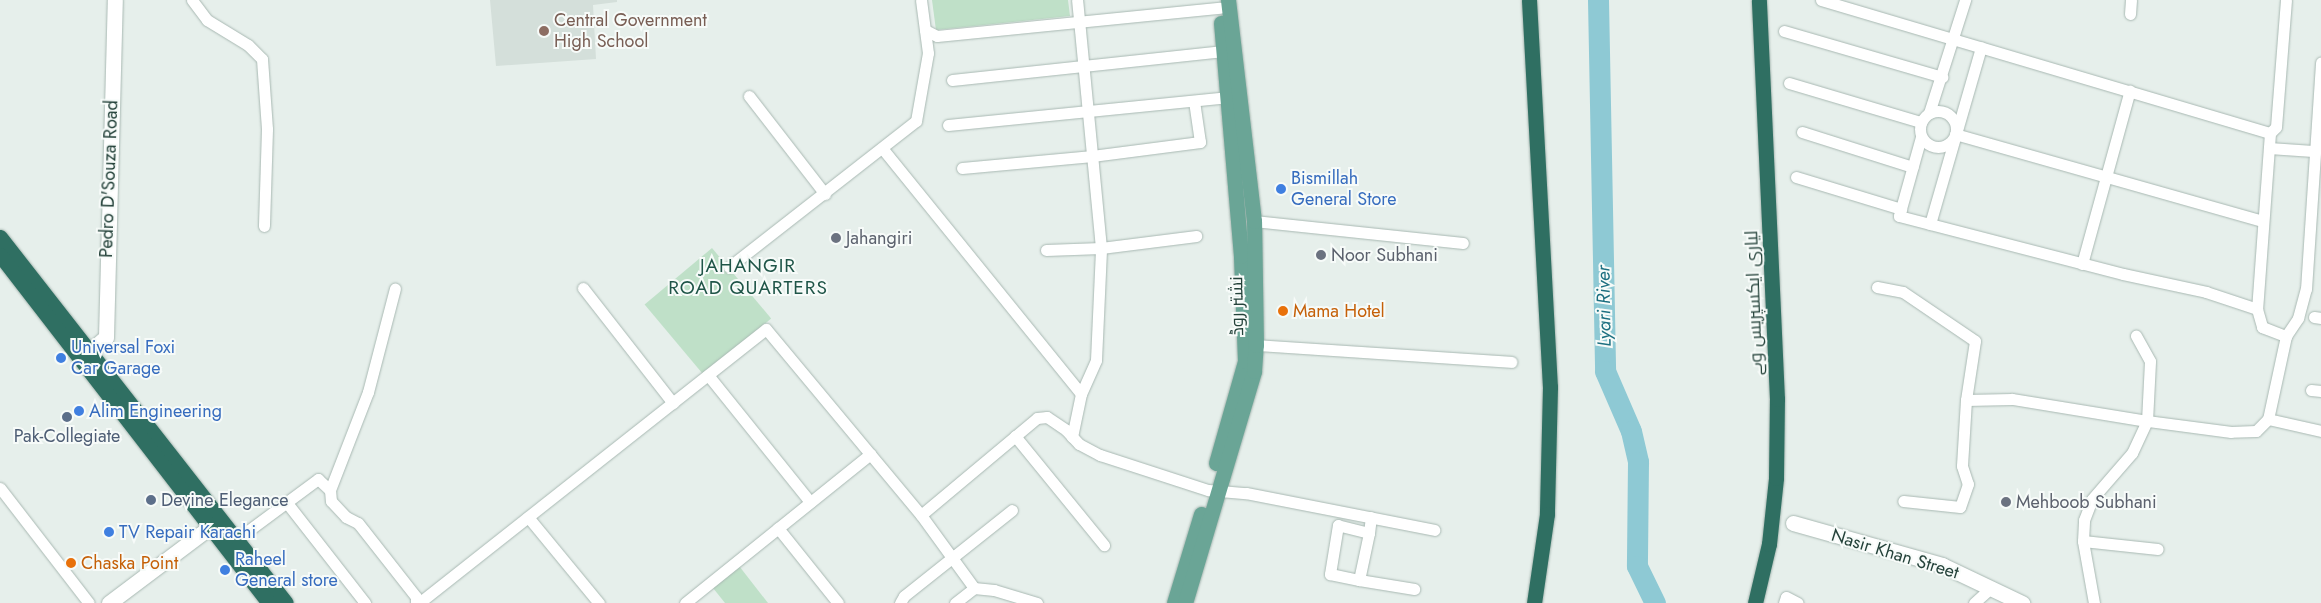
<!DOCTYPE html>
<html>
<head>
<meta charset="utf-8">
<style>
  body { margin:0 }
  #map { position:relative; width:2321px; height:603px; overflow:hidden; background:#e6efeb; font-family:Jost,Cairo,sans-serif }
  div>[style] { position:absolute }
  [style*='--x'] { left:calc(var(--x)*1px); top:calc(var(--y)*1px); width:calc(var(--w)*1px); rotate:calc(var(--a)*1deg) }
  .built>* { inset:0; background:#d4dfda }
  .green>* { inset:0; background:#bfe0c8; transform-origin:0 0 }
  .river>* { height:21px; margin:-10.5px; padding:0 10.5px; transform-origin:10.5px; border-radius:10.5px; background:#8ec9d4 }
  .roads { filter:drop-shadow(0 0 1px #a8b8b2) drop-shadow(0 0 1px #a8b8b2) }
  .street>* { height:11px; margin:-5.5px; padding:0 5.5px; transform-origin:5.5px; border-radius:5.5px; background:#fff }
  .street>.ring { margin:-5.5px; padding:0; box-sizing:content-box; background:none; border:11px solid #fff; border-radius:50% }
  .secondary>* { height:15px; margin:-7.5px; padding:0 7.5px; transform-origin:7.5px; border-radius:7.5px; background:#fff }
  .primary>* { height:15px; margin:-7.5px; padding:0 7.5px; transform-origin:7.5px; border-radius:7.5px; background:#6aa596 }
  .highway>* { height:15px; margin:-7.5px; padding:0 7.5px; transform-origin:7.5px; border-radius:7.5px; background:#2f6f62 }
  .dots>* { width:14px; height:14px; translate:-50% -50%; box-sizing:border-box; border:2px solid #f7fbf9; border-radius:50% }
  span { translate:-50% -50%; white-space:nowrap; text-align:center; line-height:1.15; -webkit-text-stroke:4px #f7fbf9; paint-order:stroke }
  .education-label { font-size:18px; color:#785e54 }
  .left { translate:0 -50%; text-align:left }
  .street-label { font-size:18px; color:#24423a }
  .shop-label { font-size:18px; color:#366cbe }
  .worship-label { font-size:18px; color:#5b616d }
  .food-label { font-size:18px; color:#c56008 }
  .service-label { font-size:18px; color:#4e5e75 }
  .neighbourhood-label { font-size:19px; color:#1f5548; letter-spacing:1px }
  .water-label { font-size:19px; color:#1c6f80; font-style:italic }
</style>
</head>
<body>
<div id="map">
  <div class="built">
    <i style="clip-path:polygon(490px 0,617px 0,617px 2px,593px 5px,596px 59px,496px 66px)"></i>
  </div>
  <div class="green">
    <i style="clip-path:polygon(932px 0,1068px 0,1070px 16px,936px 30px)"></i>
    <i style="left:712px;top:248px;width:92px;height:88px;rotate:50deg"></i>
    <i style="clip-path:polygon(736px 562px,768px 603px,725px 603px,709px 583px)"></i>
  </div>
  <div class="river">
    <i style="--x:1598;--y:0;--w:371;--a:88.9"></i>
    <i style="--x:1605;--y:371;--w:65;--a:66.6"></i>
    <i style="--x:1631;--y:431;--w:32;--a:77"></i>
    <i style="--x:1638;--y:462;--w:104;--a:90.6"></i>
    <i style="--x:1637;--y:566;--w:41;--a:64.1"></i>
  </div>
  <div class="roads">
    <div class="street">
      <i style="--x:192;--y:0;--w:25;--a:53"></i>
      <i style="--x:207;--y:20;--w:48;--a:31.4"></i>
      <i style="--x:248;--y:45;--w:20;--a:45"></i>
      <i style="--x:262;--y:59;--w:70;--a:85.9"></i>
      <i style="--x:267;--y:129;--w:97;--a:91.8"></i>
      <i style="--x:1821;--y:0;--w:468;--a:16.5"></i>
      <i style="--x:2270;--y:133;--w:176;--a:94.2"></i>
      <i style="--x:2257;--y:309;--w:19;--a:74"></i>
      <i style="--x:2262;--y:327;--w:26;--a:21"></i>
      <i style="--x:2286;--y:336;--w:85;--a:102.2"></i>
      <i style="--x:2268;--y:419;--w:17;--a:135"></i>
      <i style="--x:2256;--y:431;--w:25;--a:178"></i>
      <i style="--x:2231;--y:432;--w:85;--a:-172.5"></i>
      <i style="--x:2147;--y:421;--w:137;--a:-170.7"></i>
      <i style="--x:2012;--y:399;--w:46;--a:178.8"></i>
      <i style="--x:2130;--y:14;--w:14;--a:-86"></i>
      <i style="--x:925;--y:30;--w:13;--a:27"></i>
      <i style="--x:937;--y:36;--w:284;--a:-5.7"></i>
      <i style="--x:1784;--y:31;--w:165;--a:16.2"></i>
      <i style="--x:952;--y:80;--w:273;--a:-6.1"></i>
      <i style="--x:1789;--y:83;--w:138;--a:16.5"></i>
      <i style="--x:749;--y:96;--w:124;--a:52.2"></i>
      <i class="ring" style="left:1920px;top:111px;width:25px;height:25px"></i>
      <i style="--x:1929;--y:113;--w:119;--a:-72.3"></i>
      <i style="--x:948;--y:125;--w:280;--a:-5.7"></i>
      <i style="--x:1802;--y:132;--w:116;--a:17.5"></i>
      <i style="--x:2270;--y:133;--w:8;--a:-45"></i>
      <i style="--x:2276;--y:127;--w:127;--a:-85.5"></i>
      <i style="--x:1955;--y:134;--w:320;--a:15.8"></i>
      <i style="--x:1921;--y:137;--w:82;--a:105.6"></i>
      <i style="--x:1899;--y:216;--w:231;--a:14.5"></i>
      <i style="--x:2123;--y:274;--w:85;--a:12.2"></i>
      <i style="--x:2206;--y:292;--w:54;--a:18.4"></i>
      <i style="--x:882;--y:148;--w:316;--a:51"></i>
      <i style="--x:2269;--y:148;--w:44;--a:3.9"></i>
      <i style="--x:962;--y:168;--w:131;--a:-5.3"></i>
      <i style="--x:1092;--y:156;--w:109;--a:-7.4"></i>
      <i style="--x:1200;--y:142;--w:41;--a:-98.3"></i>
      <i style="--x:1796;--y:177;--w:110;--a:16.9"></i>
      <i style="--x:1254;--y:221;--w:210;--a:6"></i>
      <i style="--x:1930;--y:224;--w:184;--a:-73.9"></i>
      <i style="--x:1046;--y:250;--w:55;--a:-2.1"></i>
      <i style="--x:1101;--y:248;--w:96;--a:-7.2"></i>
      <i style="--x:2082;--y:264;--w:180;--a:-74.6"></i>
      <i style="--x:729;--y:267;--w:237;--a:-38"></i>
      <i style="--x:916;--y:121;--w:69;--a:-80"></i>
      <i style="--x:928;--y:53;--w:53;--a:-97.5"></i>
      <i style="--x:1877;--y:287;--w:26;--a:11"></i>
      <i style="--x:1903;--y:292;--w:87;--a:34.2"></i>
      <i style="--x:1975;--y:341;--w:60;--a:98.7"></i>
      <i style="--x:1966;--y:400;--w:66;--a:93.5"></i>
      <i style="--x:1962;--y:466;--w:19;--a:72"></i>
      <i style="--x:1968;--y:484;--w:24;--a:109"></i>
      <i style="--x:1960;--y:507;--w:57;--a:-174"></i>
      <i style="--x:583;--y:288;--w:146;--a:52"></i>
      <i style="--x:2314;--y:317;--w:7;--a:8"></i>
      <i style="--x:2286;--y:336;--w:22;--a:-56"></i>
      <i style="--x:2298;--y:318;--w:30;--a:-75"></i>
      <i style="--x:2306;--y:289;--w:227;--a:-86.2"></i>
      <i style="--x:1256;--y:345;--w:256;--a:3.8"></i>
      <i style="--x:708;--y:375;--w:163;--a:51.2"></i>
      <i style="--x:2311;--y:390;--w:10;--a:6"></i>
      <i style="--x:2268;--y:419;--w:54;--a:12.8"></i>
      <i style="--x:1015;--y:436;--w:141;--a:50.8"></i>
      <i style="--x:1072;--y:437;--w:44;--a:-78.2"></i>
      <i style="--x:1081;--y:394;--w:37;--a:-66"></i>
      <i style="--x:1096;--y:360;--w:112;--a:-87.4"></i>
      <i style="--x:1101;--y:248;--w:249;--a:-95.5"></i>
      <i style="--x:0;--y:488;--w:145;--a:52.3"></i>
      <i style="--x:330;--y:490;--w:105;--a:-68.8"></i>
      <i style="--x:368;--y:392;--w:107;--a:-75.4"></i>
      <i style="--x:287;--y:503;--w:127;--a:52"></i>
      <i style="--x:921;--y:515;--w:151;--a:-39.9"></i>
      <i style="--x:1037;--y:418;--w:10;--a:-6"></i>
      <i style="--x:1047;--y:417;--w:23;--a:34"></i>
      <i style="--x:1066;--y:430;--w:19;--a:47"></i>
      <i style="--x:1079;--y:444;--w:24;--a:28"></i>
      <i style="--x:1100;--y:455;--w:114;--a:18"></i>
      <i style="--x:1208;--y:490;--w:38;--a:5"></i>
      <i style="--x:1246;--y:493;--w:192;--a:11.1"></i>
      <i style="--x:528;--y:517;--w:112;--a:50.5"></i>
      <i style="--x:778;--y:528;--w:96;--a:51.3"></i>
      <i style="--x:1369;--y:533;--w:32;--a:-166"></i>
      <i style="--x:1338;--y:525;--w:50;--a:99.3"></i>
      <i style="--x:1330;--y:574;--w:30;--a:12"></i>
      <i style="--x:1359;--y:580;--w:48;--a:-78"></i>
      <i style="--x:1369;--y:533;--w:16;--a:-83"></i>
      <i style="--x:237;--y:539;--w:101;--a:-36.5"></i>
      <i style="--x:318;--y:479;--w:16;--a:43"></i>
      <i style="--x:330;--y:490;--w:11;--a:85"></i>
      <i style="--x:331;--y:501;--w:22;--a:47"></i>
      <i style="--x:346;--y:517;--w:13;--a:27"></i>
      <i style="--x:358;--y:523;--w:94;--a:51.9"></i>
      <i style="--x:416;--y:597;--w:6;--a:90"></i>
      <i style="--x:2083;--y:541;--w:75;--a:6.1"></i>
      <i style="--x:1359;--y:580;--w:56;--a:9.3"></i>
      <i style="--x:419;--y:603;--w:442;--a:-38.3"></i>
      <i style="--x:766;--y:329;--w:242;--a:50.2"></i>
      <i style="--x:921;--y:515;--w:90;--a:54"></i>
      <i style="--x:685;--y:603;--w:238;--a:-38.8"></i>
      <i style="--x:900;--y:603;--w:8;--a:-60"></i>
      <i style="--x:904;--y:596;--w:138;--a:-38.5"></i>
      <i style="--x:955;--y:603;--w:24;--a:-38"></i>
      <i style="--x:974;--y:588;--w:20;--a:6"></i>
      <i style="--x:994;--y:590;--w:45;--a:16.8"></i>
      <i style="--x:1784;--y:603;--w:6;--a:-72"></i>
      <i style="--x:1786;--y:597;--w:13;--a:27"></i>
      <i style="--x:1974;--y:603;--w:24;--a:-42"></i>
      <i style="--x:2094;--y:603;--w:63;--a:-100.1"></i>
      <i style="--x:2083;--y:541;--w:21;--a:-87"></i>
      <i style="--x:2084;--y:520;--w:22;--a:-69"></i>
      <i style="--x:2092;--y:499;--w:61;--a:-49"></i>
      <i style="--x:2132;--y:453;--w:35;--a:-65"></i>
      <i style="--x:2147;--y:421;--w:60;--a:-87.1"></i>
      <i style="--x:2150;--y:361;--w:29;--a:-119"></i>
    </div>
    <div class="secondary">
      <i style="--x:90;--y:351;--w:21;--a:-41"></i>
      <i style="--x:106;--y:337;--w:337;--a:-88.5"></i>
      <i style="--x:1793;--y:523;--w:155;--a:15.7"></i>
      <i style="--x:1942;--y:565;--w:89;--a:25.4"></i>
      <i style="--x:109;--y:603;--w:126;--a:-37"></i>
    </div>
    <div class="primary">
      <i style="--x:1216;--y:463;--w:106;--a:-74.1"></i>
      <i style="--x:1245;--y:361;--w:105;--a:-92.2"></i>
      <i style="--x:1241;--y:256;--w:234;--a:-94.9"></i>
      <i style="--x:1174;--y:603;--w:93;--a:-73.1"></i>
      <i style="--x:1185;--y:603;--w:242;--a:-73.4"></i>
      <i style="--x:1254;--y:371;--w:26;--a:-86"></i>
      <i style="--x:1256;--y:345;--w:124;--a:-90.9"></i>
      <i style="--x:1254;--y:221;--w:223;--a:-96.7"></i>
    </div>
    <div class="highway">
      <i style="--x:1529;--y:0;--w:388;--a:86.9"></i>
      <i style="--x:1550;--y:387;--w:127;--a:91.4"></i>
      <i style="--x:1547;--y:514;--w:90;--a:98.3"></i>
      <i style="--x:0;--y:237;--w:464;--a:52"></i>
      <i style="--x:0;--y:255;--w:440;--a:52.3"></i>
      <i style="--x:1755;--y:603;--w:61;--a:-76.7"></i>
      <i style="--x:1769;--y:544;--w:66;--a:-83.9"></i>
      <i style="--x:1776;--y:478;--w:79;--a:-89.3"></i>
      <i style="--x:1777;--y:399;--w:399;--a:-92.6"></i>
    </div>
  </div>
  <div class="dots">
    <i style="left:544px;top:31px;background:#8d6e63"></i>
    <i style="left:1281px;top:189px;background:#3f7fe0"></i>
    <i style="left:836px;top:238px;background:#6b7280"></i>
    <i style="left:1321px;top:255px;background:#6b7280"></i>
    <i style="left:1283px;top:311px;background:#e8710a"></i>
    <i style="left:61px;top:358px;background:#3f7fe0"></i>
    <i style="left:79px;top:411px;background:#3f7fe0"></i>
    <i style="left:67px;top:417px;background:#5c6f8a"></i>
    <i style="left:151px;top:500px;background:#5c6f8a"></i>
    <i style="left:2006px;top:502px;background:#6b7280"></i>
    <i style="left:109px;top:532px;background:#3f7fe0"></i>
    <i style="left:71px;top:563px;background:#e8710a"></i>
    <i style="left:225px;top:570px;background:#3f7fe0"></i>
  </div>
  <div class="education-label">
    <span class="left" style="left:554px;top:31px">Central Government<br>High School</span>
  </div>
  <div class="street-label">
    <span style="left:109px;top:179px;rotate:-88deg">Pedro D'Souza Road</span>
    <span style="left:1754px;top:303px;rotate:-92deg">لیاری ایکسپریس وے</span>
    <span style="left:1237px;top:306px;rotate:-91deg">نشتر روڈ</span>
    <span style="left:1895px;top:554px;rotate:17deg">Nasir Khan Street</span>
  </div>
  <div class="shop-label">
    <span class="left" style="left:1291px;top:189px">Bismillah<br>General Store</span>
    <span class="left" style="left:71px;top:358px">Universal Foxi<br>Car Garage</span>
    <span class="left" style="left:89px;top:411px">Alim Engineering</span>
    <span class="left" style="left:119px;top:532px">TV Repair Karachi</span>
    <span class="left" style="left:235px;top:570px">Raheel<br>General store</span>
  </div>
  <div class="worship-label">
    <span class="left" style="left:846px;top:238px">Jahangiri</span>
    <span class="left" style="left:1331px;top:255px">Noor Subhani</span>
    <span class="left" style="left:2016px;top:502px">Mehboob Subhani</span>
  </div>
  <div class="food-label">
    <span class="left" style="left:1293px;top:311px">Mama Hotel</span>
    <span class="left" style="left:81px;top:563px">Chaska Point</span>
  </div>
  <div class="service-label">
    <span style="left:67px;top:436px">Pak-Collegiate</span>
    <span class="left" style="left:161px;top:500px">Devine Elegance</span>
  </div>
  <div class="neighbourhood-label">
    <span style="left:748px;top:277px">JAHANGIR<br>ROAD QUARTERS</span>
  </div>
  <div class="water-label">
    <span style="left:1604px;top:306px;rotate:-91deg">Lyari River</span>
  </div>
</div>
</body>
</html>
